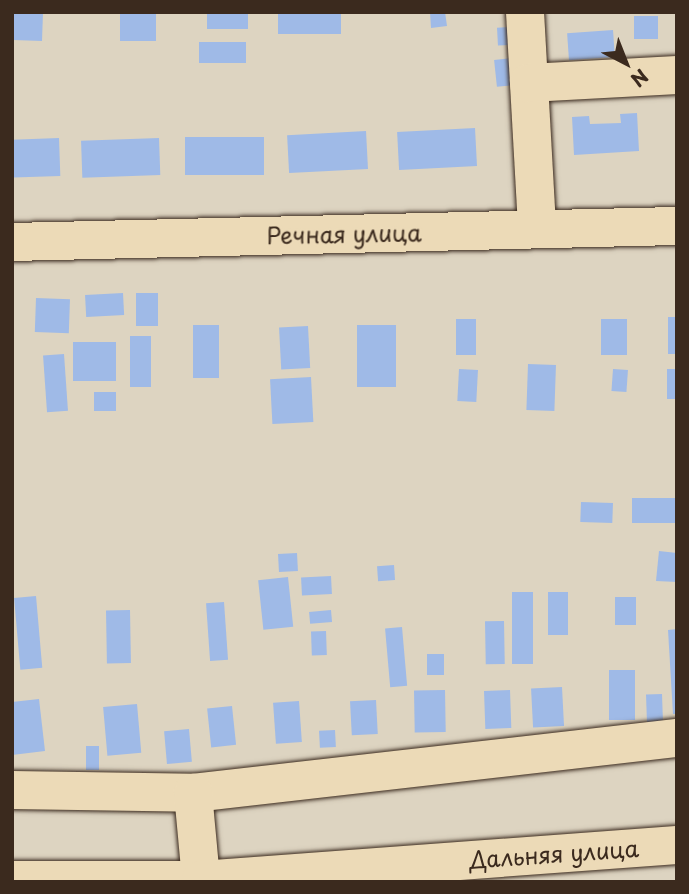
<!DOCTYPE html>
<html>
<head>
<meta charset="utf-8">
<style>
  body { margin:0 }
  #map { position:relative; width:689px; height:894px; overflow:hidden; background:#ddd4c1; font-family:"Playpen Sans",sans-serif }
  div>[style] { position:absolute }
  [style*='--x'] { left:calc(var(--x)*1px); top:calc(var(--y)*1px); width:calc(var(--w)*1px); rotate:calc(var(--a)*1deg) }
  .building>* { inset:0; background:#9fbae7; transform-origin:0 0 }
  .roads { filter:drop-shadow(0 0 2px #3b2a1e) drop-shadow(0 0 2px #3b2a1e) }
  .minor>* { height:38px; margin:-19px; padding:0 19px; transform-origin:19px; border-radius:19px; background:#ecdab7 }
  .major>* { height:38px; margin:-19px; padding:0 19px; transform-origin:19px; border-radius:19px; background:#ecdab7 }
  span { translate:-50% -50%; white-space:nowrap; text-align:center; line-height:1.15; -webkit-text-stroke:5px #ecdab7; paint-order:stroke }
  .street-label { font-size:23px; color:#3b2a1e }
  .frame { position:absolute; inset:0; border:14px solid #3b2a1e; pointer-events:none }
  .north { position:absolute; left:591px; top:28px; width:70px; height:70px; -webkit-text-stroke:5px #ecdab7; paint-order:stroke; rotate:138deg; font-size:19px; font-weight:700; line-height:28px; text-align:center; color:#3b2a1e }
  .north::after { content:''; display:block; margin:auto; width:24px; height:32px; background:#3b2a1e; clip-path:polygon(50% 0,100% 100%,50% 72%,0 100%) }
</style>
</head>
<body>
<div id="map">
  <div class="building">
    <i style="left:14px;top:12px;width:29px;height:28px;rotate:2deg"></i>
    <i style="left:120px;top:12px;width:36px;height:29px"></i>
    <i style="left:207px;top:12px;width:41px;height:17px"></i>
    <i style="left:278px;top:12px;width:63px;height:22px"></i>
    <i style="clip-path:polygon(430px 12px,445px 12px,447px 26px,431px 28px)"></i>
    <i style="left:634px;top:16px;width:24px;height:23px"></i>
    <i style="left:509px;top:27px;width:18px;height:12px;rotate:87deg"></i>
    <i style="left:613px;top:30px;width:27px;height:46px;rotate:86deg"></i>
    <i style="left:199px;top:42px;width:47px;height:21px"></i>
    <i style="left:513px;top:58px;width:27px;height:19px;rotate:84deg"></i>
    <i style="clip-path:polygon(637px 113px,639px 151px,574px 155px,572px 117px,589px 116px,590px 124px,621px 123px,620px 114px)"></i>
    <i style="left:475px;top:128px;width:38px;height:78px;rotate:87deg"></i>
    <i style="left:366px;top:131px;width:38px;height:79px;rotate:87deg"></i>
    <i style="left:264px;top:137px;width:38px;height:79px;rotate:90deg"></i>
    <i style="left:59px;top:138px;width:38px;height:47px;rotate:88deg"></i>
    <i style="left:159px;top:138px;width:37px;height:78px;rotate:88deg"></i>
    <i style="left:123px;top:293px;width:22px;height:38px;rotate:87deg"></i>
    <i style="left:136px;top:293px;width:22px;height:33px"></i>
    <i style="left:36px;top:298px;width:34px;height:34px;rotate:2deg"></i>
    <i style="left:668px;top:317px;width:9px;height:37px"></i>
    <i style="left:456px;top:319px;width:20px;height:36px"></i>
    <i style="left:601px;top:319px;width:26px;height:36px"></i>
    <i style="left:219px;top:325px;width:53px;height:26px;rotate:90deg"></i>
    <i style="left:357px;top:325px;width:39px;height:62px"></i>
    <i style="left:308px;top:326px;width:42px;height:29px;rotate:87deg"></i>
    <i style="left:130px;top:336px;width:21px;height:51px"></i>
    <i style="left:73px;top:342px;width:43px;height:39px"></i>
    <i style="left:64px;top:354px;width:57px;height:21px;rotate:86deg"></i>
    <i style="left:528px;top:364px;width:28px;height:46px;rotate:2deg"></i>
    <i style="left:459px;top:369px;width:19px;height:32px;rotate:3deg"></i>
    <i style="left:613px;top:369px;width:15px;height:22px;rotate:4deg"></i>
    <i style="left:667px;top:369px;width:10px;height:30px"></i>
    <i style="left:311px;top:377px;width:45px;height:41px;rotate:87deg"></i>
    <i style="left:116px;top:392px;width:19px;height:22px;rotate:90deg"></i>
    <i style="left:632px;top:498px;width:45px;height:25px"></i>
    <i style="left:581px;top:502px;width:32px;height:20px;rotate:2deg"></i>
    <i style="clip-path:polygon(659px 551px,677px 553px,677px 582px,656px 581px)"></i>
    <i style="left:297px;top:553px;width:18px;height:19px;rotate:87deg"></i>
    <i style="left:394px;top:565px;width:15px;height:17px;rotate:86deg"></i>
    <i style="left:331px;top:576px;width:18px;height:30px;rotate:87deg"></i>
    <i style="left:288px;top:577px;width:50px;height:30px;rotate:84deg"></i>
    <i style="left:512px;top:592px;width:21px;height:72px"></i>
    <i style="left:548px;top:592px;width:20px;height:43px"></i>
    <i style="left:36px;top:596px;width:72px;height:22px;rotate:85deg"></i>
    <i style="left:615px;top:597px;width:21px;height:28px"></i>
    <i style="left:224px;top:602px;width:58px;height:18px;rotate:86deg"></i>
    <i style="left:130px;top:610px;width:53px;height:24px;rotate:89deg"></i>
    <i style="left:331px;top:610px;width:12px;height:22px;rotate:85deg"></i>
    <i style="left:504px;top:621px;width:43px;height:19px;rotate:89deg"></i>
    <i style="left:402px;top:627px;width:59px;height:17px;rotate:85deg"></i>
    <i style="clip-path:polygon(677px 629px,677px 714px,673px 714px,668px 630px)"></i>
    <i style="left:326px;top:631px;width:24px;height:15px;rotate:88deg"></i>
    <i style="left:427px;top:654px;width:17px;height:21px"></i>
    <i style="left:609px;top:670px;width:26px;height:50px"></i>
    <i style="left:562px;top:687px;width:39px;height:31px;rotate:87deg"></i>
    <i style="left:445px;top:690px;width:42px;height:31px;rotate:89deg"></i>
    <i style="left:510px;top:690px;width:38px;height:26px;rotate:88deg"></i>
    <i style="left:662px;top:694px;width:29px;height:16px;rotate:88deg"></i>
    <i style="clip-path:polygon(39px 699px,45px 751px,12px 755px,12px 702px)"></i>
    <i style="left:376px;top:700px;width:34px;height:26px;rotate:87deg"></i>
    <i style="left:299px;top:701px;width:41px;height:26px;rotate:86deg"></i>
    <i style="left:137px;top:704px;width:49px;height:34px;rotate:85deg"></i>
    <i style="left:232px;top:706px;width:39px;height:25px;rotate:84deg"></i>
    <i style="left:189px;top:729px;width:33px;height:25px;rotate:85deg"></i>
    <i style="left:335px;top:730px;width:17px;height:16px;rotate:87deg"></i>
    <i style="left:86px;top:746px;width:13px;height:24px"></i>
  </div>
  <div class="roads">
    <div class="minor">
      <i style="--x:525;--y:12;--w:217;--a:86.8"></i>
      <i style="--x:529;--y:83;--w:148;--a:-3.1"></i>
      <i style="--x:12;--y:242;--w:665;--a:-1.38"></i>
      <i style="--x:12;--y:790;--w:181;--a:0.9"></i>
      <i style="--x:193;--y:793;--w:487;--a:-6.5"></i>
      <i style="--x:193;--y:793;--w:87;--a:84.7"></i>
    </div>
    <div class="major">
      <i style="--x:12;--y:880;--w:189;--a:0"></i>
      <i style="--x:201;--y:880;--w:477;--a:-4.2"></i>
    </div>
  </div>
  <div class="street-label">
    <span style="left:344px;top:234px;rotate:-1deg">Речная улица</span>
    <span style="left:554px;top:854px;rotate:-4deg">Дальняя улица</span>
  </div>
  <div class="frame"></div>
  <div class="north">N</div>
</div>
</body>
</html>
